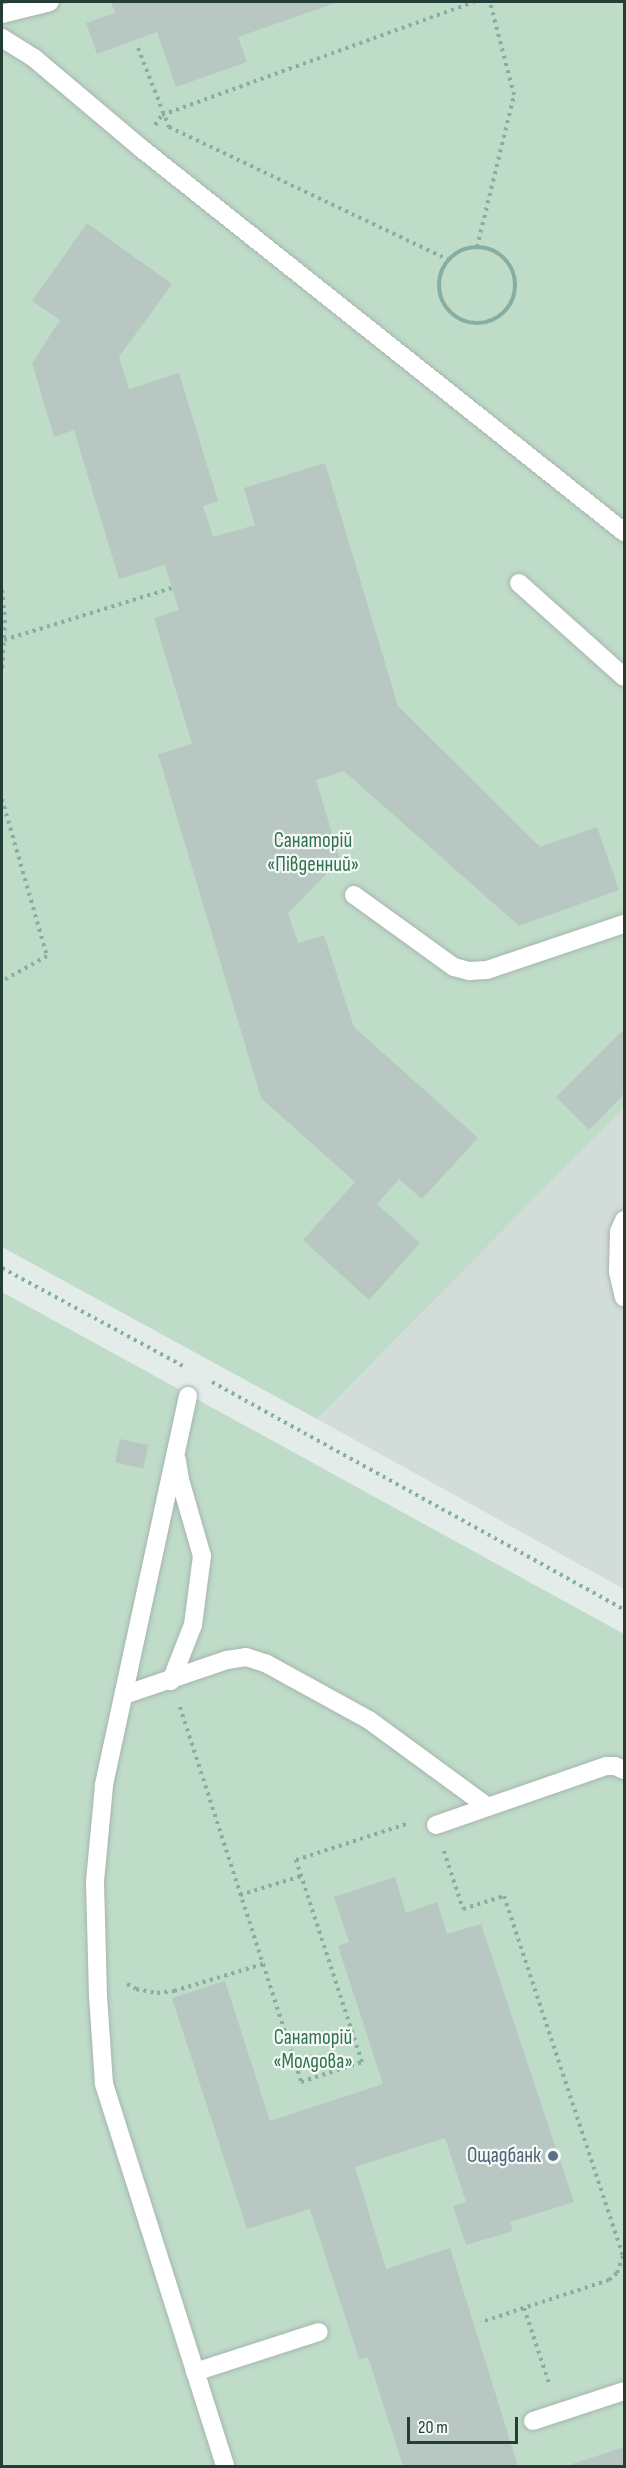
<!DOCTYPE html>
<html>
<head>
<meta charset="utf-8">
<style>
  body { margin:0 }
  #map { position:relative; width:626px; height:2468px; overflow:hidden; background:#e4ece9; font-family:"Sofia Sans Condensed",sans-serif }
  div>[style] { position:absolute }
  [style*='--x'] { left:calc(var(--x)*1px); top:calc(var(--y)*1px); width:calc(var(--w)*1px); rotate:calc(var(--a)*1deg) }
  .built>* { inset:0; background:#d2dcd8 }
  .green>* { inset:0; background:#bedcc8 }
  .building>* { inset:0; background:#b9c7c2; transform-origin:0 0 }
  .path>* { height:4px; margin-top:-2px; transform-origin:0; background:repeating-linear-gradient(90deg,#86aea3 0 3px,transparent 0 7.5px) }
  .path>.ring { margin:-2px; padding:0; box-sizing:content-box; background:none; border:4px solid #86aea3; border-radius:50% }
  .roads { filter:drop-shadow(0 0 2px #a7b4b0) drop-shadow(0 0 2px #a7b4b0) }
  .service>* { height:18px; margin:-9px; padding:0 9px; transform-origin:9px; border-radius:9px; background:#fff }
  .dots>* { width:16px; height:16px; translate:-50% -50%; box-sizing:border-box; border:3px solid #f4f9f7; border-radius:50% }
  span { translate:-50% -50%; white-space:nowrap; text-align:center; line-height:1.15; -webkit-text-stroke:4.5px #f4f9f7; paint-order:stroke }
  .park-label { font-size:21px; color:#31714d }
  .service-label { font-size:21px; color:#4e5e75 }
  .right { translate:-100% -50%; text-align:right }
  .frame { position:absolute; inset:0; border:3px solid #243d37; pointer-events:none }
  .scale { position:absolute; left:407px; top:2417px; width:111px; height:27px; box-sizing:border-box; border:3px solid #243d37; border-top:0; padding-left:8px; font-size:18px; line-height:21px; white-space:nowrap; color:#243d37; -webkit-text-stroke:4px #f4f9f7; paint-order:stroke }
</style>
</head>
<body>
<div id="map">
  <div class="built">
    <i style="clip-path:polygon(624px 1108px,624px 1589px,317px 1419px)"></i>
  </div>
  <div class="green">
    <i style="clip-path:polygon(2px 2px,624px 2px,624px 1108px,317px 1419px,2px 1247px)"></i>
    <i style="clip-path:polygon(2px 1292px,624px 1634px,624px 2466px,2px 2466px)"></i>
  </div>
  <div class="building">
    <i style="clip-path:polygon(111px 2px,338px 2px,238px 37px,247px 62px,176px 87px,157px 32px,97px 54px,86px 23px,115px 13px)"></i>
    <i style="clip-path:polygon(87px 223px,172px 284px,119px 357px,129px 389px,179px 373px,218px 501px,203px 506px,213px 537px,255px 525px,244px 488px,325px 463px,398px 706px,540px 847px,597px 827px,619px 890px,519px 926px,344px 771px,316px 780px,340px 860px,288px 913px,298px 943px,324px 935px,354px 1027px,478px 1138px,422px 1199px,399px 1179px,377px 1204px,420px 1243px,369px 1300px,303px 1240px,355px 1182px,261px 1098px,158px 754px,192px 744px,154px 618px,179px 610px,165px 565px,119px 579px,74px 430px,54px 437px,32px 363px,60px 320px,32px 301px)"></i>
    <i style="clip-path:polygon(624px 1029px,624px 1094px,589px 1130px,556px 1097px)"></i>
    <i style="left:120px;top:1439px;width:29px;height:24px;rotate:12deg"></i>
    <i style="clip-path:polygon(395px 1877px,406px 1913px,437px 1902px,447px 1934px,481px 1924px,574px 2202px,510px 2222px,513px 2231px,466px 2245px,453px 2206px,466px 2202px,445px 2138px,355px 2167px,386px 2269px,450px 2248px,518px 2466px,403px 2466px,368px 2357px,359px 2359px,310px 2209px,247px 2229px,172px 1998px,225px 1981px,270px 2121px,383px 2084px,338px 1946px,349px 1942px,334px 1897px)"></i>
    <i style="clip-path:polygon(624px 2447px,624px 2466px,566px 2466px)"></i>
  </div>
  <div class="path">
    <i style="--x:138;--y:48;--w:85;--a:68.6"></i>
    <i style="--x:169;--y:127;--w:310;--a:25.4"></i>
    <i style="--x:155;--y:125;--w:12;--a:-55"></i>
    <i style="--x:162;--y:115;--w:332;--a:-19.9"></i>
    <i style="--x:477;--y:247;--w:156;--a:-76.3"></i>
    <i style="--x:514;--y:95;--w:96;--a:-104.5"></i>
    <i class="ring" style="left:439px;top:247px;width:72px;height:72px"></i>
    <i style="--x:2;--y:590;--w:30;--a:84"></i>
    <i style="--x:5;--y:620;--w:50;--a:93.4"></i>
    <i style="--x:4;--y:640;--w:176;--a:-17.2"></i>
    <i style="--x:2;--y:799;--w:163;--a:74"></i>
    <i style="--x:47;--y:956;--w:51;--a:150.9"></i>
    <i style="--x:2;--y:1268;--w:208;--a:28.4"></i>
    <i style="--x:212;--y:1382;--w:470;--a:28.9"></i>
    <i style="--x:180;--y:1707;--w:394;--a:72.1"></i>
    <i style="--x:301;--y:2082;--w:64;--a:-18.2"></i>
    <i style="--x:362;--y:2062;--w:213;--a:-108.1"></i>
    <i style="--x:296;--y:1860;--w:119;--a:-18.1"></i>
    <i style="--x:444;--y:1851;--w:61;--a:71.9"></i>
    <i style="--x:463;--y:1909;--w:43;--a:-17.6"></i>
    <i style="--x:504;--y:1896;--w:379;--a:71.7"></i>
    <i style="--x:623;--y:2256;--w:18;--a:109"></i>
    <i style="--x:617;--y:2273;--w:11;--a:139"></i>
    <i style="--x:609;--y:2280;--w:135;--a:161.8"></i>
    <i style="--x:240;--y:1895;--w:64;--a:-17.3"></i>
    <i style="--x:127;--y:1984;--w:10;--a:29"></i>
    <i style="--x:136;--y:1989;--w:21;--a:11"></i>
    <i style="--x:157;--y:1993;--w:17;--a:-7"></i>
    <i style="--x:174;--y:1991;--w:93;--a:-16.9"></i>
    <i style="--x:524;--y:2308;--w:82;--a:71.6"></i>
  </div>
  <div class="roads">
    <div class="service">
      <i style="--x:2;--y:14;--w:49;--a:-14"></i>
      <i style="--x:2;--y:38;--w:38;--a:32"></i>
      <i style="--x:34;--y:58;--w:141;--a:40.1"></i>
      <i style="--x:142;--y:149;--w:616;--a:38.47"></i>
      <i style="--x:519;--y:583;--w:141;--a:41.8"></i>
      <i style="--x:354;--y:895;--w:123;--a:35.8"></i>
      <i style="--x:454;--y:967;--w:16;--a:15"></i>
      <i style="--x:469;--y:971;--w:18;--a:-3"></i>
      <i style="--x:487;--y:970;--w:145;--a:-18.6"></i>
      <i style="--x:624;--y:1220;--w:13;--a:113"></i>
      <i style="--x:619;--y:1232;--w:40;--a:91.4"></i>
      <i style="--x:618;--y:1272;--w:26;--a:77"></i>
      <i style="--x:188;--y:1396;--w:399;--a:102.2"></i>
      <i style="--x:104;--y:1786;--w:96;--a:95.4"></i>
      <i style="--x:95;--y:1882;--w:114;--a:88.5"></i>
      <i style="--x:98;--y:1996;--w:88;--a:86.1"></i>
      <i style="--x:104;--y:2084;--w:401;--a:72.4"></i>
      <i style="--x:171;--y:1681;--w:60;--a:-68.6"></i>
      <i style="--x:193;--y:1625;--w:70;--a:-82.6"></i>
      <i style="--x:202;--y:1556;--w:79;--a:-106.1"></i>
      <i style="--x:180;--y:1480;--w:20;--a:-99"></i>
      <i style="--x:124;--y:1695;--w:109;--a:-18.8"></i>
      <i style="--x:227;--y:1660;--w:19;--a:-9"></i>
      <i style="--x:246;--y:1657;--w:22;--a:18"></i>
      <i style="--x:267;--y:1664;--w:116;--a:28.8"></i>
      <i style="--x:369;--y:1720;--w:147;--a:36.2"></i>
      <i style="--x:436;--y:1825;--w:180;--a:-19.1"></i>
      <i style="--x:606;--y:1766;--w:9;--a:0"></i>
      <i style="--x:615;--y:1766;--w:10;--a:24"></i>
      <i style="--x:195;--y:2372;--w:130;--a:-17.9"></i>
      <i style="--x:533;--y:2421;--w:96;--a:-18.2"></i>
    </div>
  </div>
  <div class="dots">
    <i style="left:553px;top:2156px;background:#5c6f8a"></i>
  </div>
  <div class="park-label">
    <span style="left:313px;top:853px">Санаторій<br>«Південний»</span>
    <span style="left:313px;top:2050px">Санаторій<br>«Молдова»</span>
  </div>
  <div class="service-label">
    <span class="right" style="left:541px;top:2156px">Ощадбанк</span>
  </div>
  <div class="frame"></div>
  <div class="scale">20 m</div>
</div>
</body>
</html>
